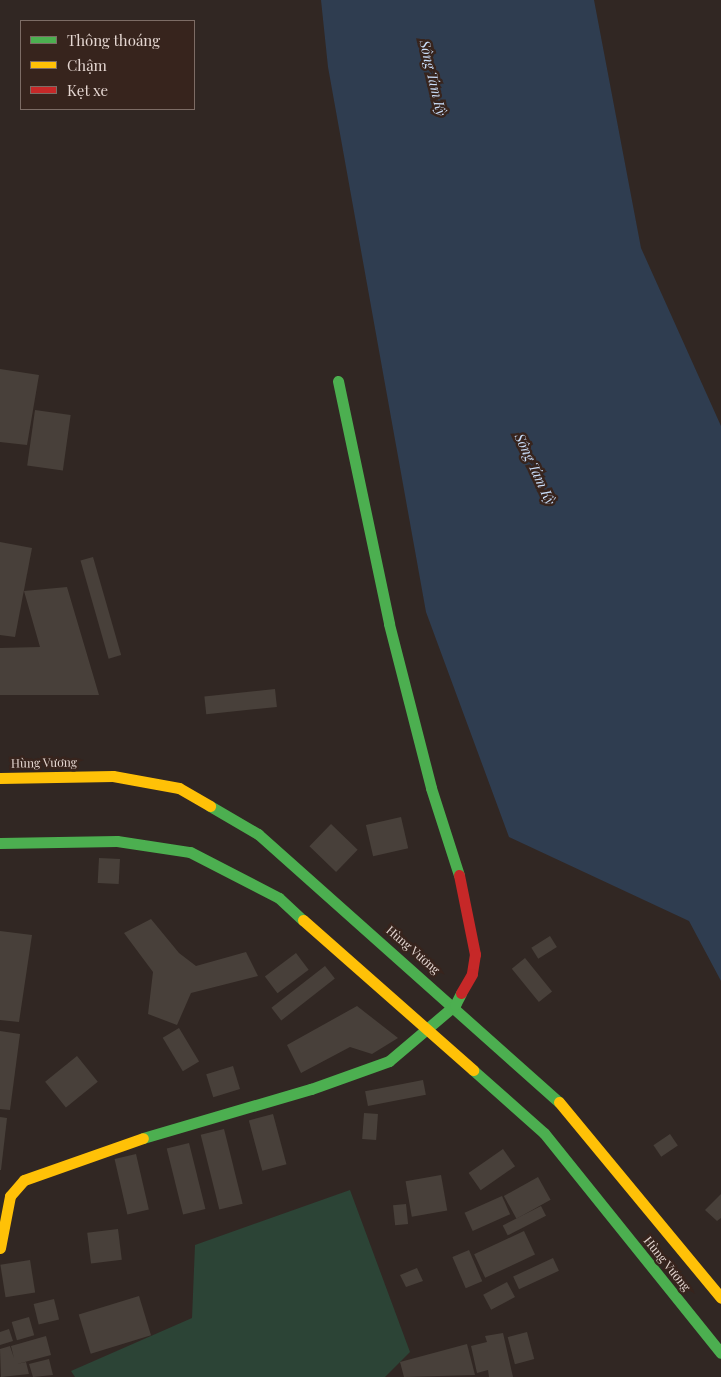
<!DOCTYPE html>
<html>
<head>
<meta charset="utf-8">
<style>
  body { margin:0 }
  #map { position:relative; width:721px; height:1377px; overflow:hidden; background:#312723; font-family:"Playfair Display",serif }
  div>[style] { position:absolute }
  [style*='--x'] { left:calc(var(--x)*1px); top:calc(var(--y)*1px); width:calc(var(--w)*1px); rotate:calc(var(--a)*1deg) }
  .green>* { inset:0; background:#2c4436 }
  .water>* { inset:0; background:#2f3d50 }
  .building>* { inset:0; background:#48403a; transform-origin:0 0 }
  .fast>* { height:11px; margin:-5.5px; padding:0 5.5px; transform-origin:5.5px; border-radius:5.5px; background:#4caf50 }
  .slow>* { height:11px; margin:-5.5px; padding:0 5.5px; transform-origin:5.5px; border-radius:5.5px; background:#ffc107 }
  .jam>* { height:11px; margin:-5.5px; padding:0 5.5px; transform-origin:5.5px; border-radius:5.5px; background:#c62828 }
  span { translate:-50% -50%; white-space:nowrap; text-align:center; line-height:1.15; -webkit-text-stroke:5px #37241d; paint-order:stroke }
  .street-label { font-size:12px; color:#e5d7d2 }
  .water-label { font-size:14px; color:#c9ddf9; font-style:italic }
  .legend { position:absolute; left:20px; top:20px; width:175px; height:90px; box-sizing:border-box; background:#37241d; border:1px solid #7d6c65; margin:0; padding:6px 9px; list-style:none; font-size:15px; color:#e5d7d2 }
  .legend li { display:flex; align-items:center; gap:10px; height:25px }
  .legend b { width:25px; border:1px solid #7d6c65 }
</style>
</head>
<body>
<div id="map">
  <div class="green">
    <i style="clip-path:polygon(350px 1190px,410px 1352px,385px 1377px,75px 1377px,71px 1371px,192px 1318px,195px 1245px)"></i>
  </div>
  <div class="water">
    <i style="clip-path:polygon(321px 0,594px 0,641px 248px,721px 426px,721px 981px,689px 921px,509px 837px,426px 612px,328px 67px)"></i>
  </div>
  <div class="building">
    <i style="clip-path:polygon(0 369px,39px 375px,27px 445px,0 442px)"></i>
    <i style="left:35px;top:410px;width:36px;height:56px;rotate:8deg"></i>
    <i style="clip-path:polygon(0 542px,32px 548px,15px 637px,0 635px)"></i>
    <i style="left:93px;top:557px;width:102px;height:13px;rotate:74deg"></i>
    <i style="clip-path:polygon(67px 587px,99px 695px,0 695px,0 648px,40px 647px,24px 591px)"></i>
    <i style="left:275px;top:689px;width:18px;height:71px;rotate:84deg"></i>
    <i style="left:401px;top:817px;width:32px;height:36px;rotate:77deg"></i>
    <i style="left:331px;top:824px;width:37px;height:31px;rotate:44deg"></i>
    <i style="left:99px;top:858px;width:21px;height:25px;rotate:3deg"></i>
    <i style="clip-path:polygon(151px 919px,179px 953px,196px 966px,246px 952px,258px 976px,191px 993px,177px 1025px,148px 1014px,153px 972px,124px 933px)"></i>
    <i style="clip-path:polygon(0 931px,32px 935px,19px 1022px,0 1020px)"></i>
    <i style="left:550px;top:936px;width:13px;height:22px;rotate:58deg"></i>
    <i style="left:296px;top:953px;width:21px;height:39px;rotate:53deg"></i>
    <i style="left:525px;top:958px;width:43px;height:17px;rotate:51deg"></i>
    <i style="left:325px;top:966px;width:16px;height:68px;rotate:52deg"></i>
    <i style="clip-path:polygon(357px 1006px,398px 1038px,372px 1054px,350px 1047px,301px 1073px,287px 1045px)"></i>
    <i style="left:179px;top:1028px;width:39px;height:19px;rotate:59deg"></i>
    <i style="clip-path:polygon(0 1031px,20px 1034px,10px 1110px,0 1109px)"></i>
    <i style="left:77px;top:1056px;width:33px;height:41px;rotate:51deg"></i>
    <i style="left:233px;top:1066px;width:24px;height:28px;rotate:73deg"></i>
    <i style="left:423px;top:1080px;width:15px;height:59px;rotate:79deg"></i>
    <i style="left:364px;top:1113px;width:14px;height:26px;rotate:4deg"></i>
    <i style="left:273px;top:1114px;width:52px;height:25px;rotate:75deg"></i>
    <i style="clip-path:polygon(0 1117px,7px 1118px,1px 1170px,0 1170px)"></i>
    <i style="left:224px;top:1129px;width:77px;height:24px;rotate:76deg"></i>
    <i style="left:670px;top:1134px;width:14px;height:20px;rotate:56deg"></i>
    <i style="left:189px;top:1143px;width:68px;height:23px;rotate:76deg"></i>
    <i style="left:503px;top:1149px;width:21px;height:42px;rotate:55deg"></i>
    <i style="left:136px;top:1154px;width:57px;height:22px;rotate:77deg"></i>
    <i style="left:441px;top:1175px;width:36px;height:36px;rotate:80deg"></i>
    <i style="left:538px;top:1177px;width:26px;height:39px;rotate:61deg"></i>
    <i style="clip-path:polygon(721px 1194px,721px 1218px,717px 1221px,705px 1210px)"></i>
    <i style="left:502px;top:1196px;width:20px;height:41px;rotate:66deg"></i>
    <i style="left:406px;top:1204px;width:20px;height:13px;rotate:84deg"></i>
    <i style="left:541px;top:1206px;width:11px;height:43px;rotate:63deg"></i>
    <i style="left:118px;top:1229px;width:31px;height:31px;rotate:83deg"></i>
    <i style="left:524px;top:1231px;width:26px;height:55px;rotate:65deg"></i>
    <i style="left:469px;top:1250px;width:34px;height:18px;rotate:67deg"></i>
    <i style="left:553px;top:1258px;width:14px;height:44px;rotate:65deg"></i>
    <i style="left:30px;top:1260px;width:33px;height:30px;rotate:81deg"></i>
    <i style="clip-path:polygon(417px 1268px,423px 1281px,406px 1287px,400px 1275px)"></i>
    <i style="left:507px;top:1282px;width:17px;height:27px;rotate:62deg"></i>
    <i style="left:139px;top:1296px;width:41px;height:63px;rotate:73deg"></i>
    <i style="left:54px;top:1299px;width:21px;height:21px;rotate:76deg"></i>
    <i style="left:29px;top:1317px;width:19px;height:18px;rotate:74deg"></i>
    <i style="clip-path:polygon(9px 1329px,13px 1341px,0 1345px,0 1332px)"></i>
    <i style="left:527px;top:1332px;width:28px;height:20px;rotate:75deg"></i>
    <i style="clip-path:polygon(503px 1333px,513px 1377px,489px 1377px,488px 1370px,477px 1373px,471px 1346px,487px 1342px,485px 1336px)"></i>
    <i style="clip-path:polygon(46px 1336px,51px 1355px,17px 1364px,26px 1362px,29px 1374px,1px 1377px,0 1349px,10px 1346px,14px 1358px,11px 1346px)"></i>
    <i style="clip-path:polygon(467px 1344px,475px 1375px,404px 1377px,400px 1362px)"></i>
    <i style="clip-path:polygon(49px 1359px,53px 1375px,33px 1377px,29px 1364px)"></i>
  </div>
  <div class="fast">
    <i style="--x:338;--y:381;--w:248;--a:78.1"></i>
    <i style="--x:389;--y:624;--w:169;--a:75.6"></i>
    <i style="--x:431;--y:788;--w:91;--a:72.2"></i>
    <i style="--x:210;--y:806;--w:56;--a:30.3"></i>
    <i style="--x:258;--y:834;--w:403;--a:41.7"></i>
    <i style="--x:0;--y:843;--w:117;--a:-1"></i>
    <i style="--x:117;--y:841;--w:74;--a:8.6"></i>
    <i style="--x:190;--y:852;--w:100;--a:27.3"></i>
    <i style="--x:279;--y:898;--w:33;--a:43"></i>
    <i style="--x:473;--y:1070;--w:95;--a:41.6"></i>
    <i style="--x:544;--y:1133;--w:282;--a:51.2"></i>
    <i style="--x:143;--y:1138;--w:175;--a:-16.3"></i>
    <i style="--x:311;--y:1089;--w:83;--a:-19.7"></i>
    <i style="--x:389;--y:1061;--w:87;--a:-40.3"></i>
    <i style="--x:455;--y:1005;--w:13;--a:-63"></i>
  </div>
  <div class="slow">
    <i style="--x:0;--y:778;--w:113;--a:-1"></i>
    <i style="--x:113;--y:776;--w:67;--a:10.3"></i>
    <i style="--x:179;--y:788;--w:36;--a:30"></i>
    <i style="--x:303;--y:920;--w:227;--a:41.4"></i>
    <i style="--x:559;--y:1102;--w:254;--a:50.4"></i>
    <i style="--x:0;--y:1248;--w:53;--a:-79.1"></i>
    <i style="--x:10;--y:1196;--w:21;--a:-49"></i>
    <i style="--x:24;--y:1180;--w:126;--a:-19.4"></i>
  </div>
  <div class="jam">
    <i style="--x:459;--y:875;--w:81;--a:78.6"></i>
    <i style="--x:475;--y:954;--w:20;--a:99"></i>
    <i style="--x:472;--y:974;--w:22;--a:120"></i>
  </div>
  <div class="street-label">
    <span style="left:44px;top:763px;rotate:-1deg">Hùng Vương</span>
    <span style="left:413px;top:950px;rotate:41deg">Hùng Vương</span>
    <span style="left:667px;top:1264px;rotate:51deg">Hùng Vương</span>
  </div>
  <div class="water-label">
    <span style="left:433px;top:78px;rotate:77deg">Sông Tam Kỳ</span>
    <span style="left:535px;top:469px;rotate:65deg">Sông Tam Kỳ</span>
  </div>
  <ul class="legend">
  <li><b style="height:6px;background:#4caf50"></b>Thông thoáng</li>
  <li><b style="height:6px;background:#ffc107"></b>Chậm</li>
  <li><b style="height:6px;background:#c62828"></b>Kẹt xe</li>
  </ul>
</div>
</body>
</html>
